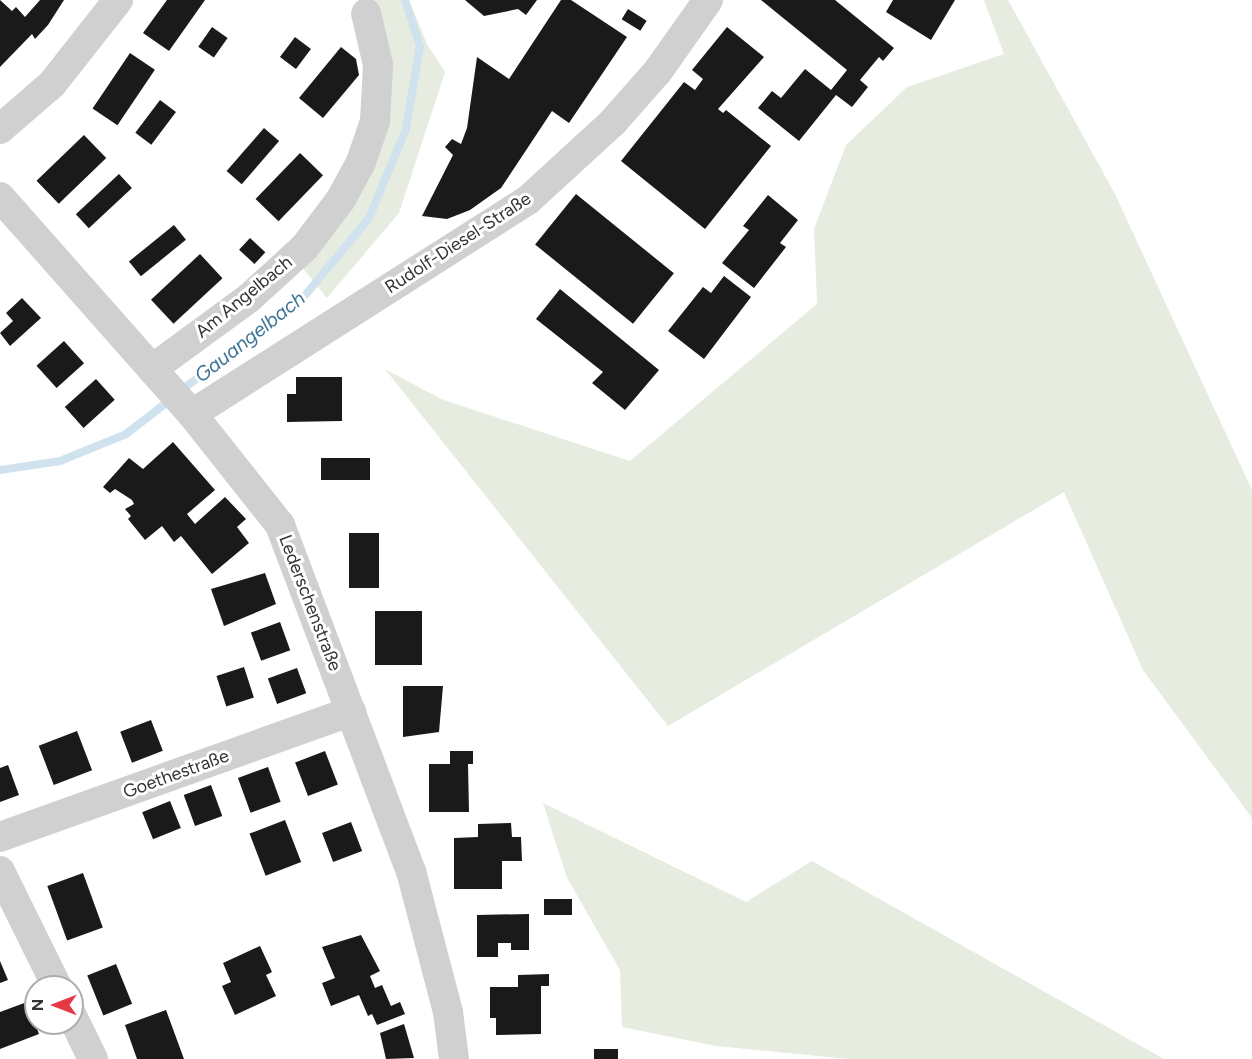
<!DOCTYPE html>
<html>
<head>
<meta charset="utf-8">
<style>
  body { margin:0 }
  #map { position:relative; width:1252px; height:1059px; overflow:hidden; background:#fff; font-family:Figtree,sans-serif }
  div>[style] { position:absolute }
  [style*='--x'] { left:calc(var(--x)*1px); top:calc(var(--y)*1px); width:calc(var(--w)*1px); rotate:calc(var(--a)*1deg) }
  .green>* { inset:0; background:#e6ecdf }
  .stream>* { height:8px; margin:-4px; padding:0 4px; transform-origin:4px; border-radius:4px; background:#cfe2ee }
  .building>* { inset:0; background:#1a1a1a; transform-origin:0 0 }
  .minor>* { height:30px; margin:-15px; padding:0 15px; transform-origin:15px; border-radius:15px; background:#d0d0d0 }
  span { translate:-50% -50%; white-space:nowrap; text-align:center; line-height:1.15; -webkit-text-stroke:6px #fff; paint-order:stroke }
  .street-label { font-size:18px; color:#333 }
  .water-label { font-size:20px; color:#3f7597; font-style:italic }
  .north { position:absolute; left:24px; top:975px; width:60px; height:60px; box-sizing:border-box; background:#fff; border:2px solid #adadad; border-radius:50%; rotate:270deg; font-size:16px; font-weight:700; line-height:24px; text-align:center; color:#333 }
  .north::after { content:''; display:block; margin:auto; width:21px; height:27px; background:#e63946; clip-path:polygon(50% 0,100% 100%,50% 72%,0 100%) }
</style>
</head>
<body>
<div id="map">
  <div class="green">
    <i style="clip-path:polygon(371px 0,409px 0,427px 44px,445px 72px,399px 213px,327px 298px,301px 266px,356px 198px)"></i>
    <i style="clip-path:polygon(984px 0,1008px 0,1115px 194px,1252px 490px,1252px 818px,1143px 670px,1064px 492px,668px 726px,385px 369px,441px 399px,630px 461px,817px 304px,814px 229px,846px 145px,907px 87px,1004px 54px)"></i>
    <i style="clip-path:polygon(543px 803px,746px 902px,812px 861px,1164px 1059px,849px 1059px,716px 1046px,622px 1027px,620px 970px,567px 878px)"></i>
  </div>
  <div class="stream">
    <i style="--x:179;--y:392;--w:154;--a:-37.1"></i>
    <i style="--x:302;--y:299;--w:105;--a:-50.4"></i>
    <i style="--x:369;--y:218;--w:96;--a:-67.4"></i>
    <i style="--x:406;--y:129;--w:84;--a:-80.4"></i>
    <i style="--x:420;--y:46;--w:48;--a:-108.1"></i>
    <i style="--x:0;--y:470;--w:61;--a:-8.5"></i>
    <i style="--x:60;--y:461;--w:71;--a:-22.2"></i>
    <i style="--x:126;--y:434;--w:56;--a:-37.7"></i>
  </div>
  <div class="building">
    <i style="clip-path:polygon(0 0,12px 11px,16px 7px,25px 17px,40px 0,64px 0,48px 25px,35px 39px,32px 34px,0 67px)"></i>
    <i style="clip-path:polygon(167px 0,205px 0,169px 51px,143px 33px)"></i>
    <i style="clip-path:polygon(465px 0,537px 0,526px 15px,518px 9px,484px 16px)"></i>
    <i style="clip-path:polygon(561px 0,571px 0,627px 37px,569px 123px,552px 111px,501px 188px,470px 210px,447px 219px,422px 216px,453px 155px,445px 147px,452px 139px,461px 144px,467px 128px,477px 57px,509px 79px)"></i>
    <i style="clip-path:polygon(761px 0,835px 0,894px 48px,883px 61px,879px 57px,860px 80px,868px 87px,852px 107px,836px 95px,799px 141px,758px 108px,772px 91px,781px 98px,805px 69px,831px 90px,847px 70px)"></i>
    <i style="clip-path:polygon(893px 0,955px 0,931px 40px,886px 12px)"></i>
    <i style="left:628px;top:9px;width:22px;height:12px;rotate:32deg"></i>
    <i style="left:212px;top:27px;width:19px;height:24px;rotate:35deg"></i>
    <i style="clip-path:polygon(727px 27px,764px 57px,718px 109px,723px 113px,726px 110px,771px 146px,705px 229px,621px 161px,684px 82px,695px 90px,703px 79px,692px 70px)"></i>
    <i style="left:295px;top:37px;width:20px;height:25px;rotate:37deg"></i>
    <i style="clip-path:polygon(341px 47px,356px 59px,359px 75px,323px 118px,299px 98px)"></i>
    <i style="left:130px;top:53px;width:30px;height:67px;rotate:34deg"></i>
    <i style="left:160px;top:100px;width:20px;height:41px;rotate:37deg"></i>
    <i style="left:264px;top:128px;width:20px;height:57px;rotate:41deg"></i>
    <i style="left:84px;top:135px;width:32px;height:66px;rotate:46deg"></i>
    <i style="left:300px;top:153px;width:32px;height:64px;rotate:44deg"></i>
    <i style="left:119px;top:174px;width:19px;height:59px;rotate:47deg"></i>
    <i style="left:576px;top:194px;width:126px;height:65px;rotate:39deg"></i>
    <i style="clip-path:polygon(768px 195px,798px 220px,780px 243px,786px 247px,754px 288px,722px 263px,749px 230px,743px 226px)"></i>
    <i style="left:174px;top:225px;width:19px;height:58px;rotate:51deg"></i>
    <i style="left:250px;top:238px;width:21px;height:16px;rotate:43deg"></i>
    <i style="left:200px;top:254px;width:33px;height:67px;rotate:47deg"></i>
    <i style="clip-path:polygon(724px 276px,751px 297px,704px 359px,668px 331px,703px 287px,711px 293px)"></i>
    <i style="clip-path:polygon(560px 289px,659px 370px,625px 410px,592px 383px,603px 372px,536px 319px)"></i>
    <i style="clip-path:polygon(22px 298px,41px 318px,10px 346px,0 333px,13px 321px,6px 313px)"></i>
    <i style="left:64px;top:341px;width:30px;height:37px;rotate:48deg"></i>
    <i style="clip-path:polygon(296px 377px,342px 377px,342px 421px,287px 422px,287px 394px,296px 394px)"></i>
    <i style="left:96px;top:379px;width:28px;height:42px;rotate:48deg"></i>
    <i style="clip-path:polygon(173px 442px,215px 490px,187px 514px,195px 524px,225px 497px,246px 519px,237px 527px,249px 543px,212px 574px,181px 536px,174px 542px,162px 526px,145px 540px,128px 519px,131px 516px,125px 509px,134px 504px,132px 500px,115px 489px,110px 493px,103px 487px,129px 458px,143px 469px)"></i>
    <i style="left:321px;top:458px;width:49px;height:22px"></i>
    <i style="left:379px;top:533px;width:55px;height:30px;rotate:90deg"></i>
    <i style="clip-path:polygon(265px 573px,276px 604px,224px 626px,211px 589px)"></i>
    <i style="left:375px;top:611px;width:47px;height:54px"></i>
    <i style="left:280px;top:622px;width:30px;height:31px;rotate:70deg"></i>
    <i style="left:244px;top:667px;width:32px;height:29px;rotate:72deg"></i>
    <i style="left:297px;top:668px;width:27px;height:31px;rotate:70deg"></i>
    <i style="clip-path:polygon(403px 686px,443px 686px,439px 732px,403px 737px)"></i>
    <i style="left:151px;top:720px;width:33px;height:33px;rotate:69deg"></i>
    <i style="left:77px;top:731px;width:42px;height:41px;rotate:69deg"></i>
    <i style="left:325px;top:751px;width:36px;height:32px;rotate:69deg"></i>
    <i style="clip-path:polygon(450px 751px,473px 751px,473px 764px,468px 764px,469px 812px,429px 812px,429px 764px,450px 764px)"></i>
    <i style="clip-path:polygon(8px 765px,19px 795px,0 802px,0 768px)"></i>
    <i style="left:268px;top:767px;width:37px;height:32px;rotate:70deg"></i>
    <i style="left:211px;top:785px;width:33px;height:29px;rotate:70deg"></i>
    <i style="left:170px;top:801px;width:29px;height:30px;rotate:68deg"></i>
    <i style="left:285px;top:820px;width:45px;height:38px;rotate:69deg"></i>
    <i style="left:351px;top:822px;width:31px;height:31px;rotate:69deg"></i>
    <i style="clip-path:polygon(511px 823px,512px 837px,521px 837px,522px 861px,502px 861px,502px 889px,454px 889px,454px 838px,478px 837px,478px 824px)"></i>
    <i style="left:83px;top:873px;width:58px;height:38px;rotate:70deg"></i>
    <i style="left:544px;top:899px;width:28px;height:16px"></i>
    <i style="clip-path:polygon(529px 914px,529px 950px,511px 950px,511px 943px,498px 943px,498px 957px,477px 957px,477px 915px)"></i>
    <i style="clip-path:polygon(361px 935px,380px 971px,370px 976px,375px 988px,382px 985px,391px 1006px,400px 1002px,405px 1014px,377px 1025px,372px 1014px,368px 1016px,359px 995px,331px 1006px,322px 983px,335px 978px,322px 947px)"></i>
    <i style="clip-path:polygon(260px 946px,272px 972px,266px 975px,276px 996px,235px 1015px,222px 986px,231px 982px,223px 963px)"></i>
    <i style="clip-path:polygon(0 961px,8px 980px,0 983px)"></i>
    <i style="left:116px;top:964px;width:43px;height:31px;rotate:68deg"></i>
    <i style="clip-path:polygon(549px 974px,549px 986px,541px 986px,541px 1034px,496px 1035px,496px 1018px,490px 1018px,490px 987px,518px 987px,518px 975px)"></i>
    <i style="clip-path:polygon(27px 1002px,39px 1034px,0 1049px,0 1012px)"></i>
    <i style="clip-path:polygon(166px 1010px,184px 1059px,137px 1059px,125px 1025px)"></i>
    <i style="clip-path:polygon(404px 1024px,414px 1058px,386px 1059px,380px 1033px)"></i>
    <i style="left:594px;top:1049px;width:24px;height:10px"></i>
  </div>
  <div class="minor">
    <i style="--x:0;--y:129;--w:69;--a:-40.9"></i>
    <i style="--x:52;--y:84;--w:107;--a:-51.8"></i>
    <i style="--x:0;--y:197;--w:290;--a:48.5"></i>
    <i style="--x:192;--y:414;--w:142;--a:51.6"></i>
    <i style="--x:280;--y:525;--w:370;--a:69.3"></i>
    <i style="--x:411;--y:871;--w:146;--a:75.3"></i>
    <i style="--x:448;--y:1012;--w:47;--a:82.7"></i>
    <i style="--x:152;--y:369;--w:120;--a:-36.2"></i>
    <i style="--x:249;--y:298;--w:74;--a:-42.3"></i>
    <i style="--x:304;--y:248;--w:61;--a:-52.9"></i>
    <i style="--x:341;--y:199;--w:42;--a:-61.6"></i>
    <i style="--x:361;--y:162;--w:43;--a:-71.1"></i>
    <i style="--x:375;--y:121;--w:56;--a:-86.9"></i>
    <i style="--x:378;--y:65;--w:53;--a:-103"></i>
    <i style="--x:192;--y:414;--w:398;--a:-32.5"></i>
    <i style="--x:528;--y:200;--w:115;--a:-42.5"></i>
    <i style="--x:613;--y:122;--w:68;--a:-48.6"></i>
    <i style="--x:658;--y:71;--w:87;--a:-54.8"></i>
    <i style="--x:0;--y:837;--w:373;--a:-19.7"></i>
    <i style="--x:0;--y:871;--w:129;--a:63.8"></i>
    <i style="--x:72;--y:1016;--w:48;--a:64"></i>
  </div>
  <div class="street-label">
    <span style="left:458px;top:243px;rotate:-33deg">Rudolf-Diesel-Straße</span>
    <span style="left:244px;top:297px;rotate:-39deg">Am Angelbach</span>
    <span style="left:310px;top:603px;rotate:69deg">Lederschenstraße</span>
    <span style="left:176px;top:774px;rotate:-20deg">Goethestraße</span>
  </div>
  <div class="water-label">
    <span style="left:250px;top:337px;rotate:-38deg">Gauangelbach</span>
  </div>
  <div class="north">N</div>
</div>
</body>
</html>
